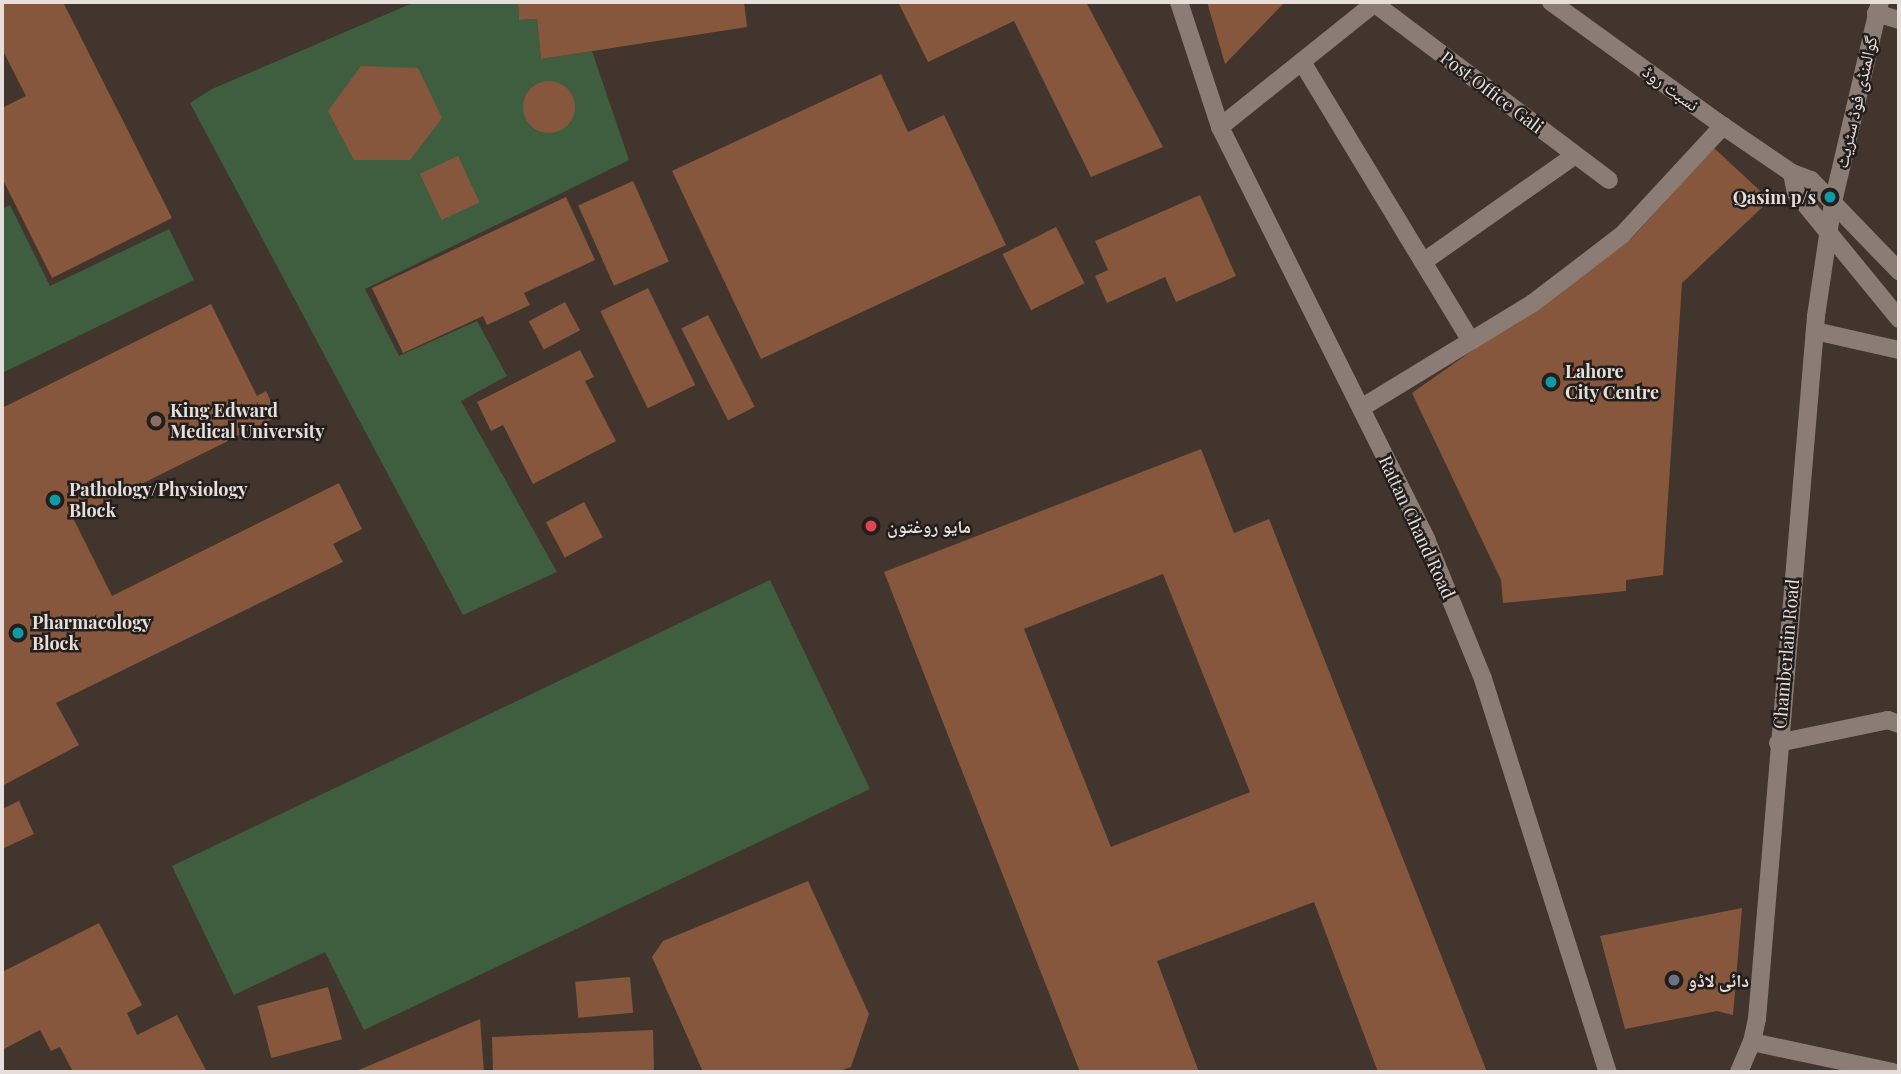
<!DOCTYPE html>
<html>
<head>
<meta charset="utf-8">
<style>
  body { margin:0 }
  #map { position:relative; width:1901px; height:1074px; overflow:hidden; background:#41352e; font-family:"Playfair Display","Noto Naskh Arabic",serif }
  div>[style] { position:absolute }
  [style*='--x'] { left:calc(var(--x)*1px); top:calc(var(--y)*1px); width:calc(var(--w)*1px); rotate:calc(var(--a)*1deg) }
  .green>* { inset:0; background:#3e5e3f }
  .building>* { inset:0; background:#87573d; transform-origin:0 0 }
  .round { border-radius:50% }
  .minor>* { height:18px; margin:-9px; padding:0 9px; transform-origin:9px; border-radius:9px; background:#8b7d75 }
  .tertiary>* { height:18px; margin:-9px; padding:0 9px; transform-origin:9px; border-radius:9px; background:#8b7d75 }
  .secondary>* { height:18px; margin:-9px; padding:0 9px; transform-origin:9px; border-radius:9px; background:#8b7d75 }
  .dots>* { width:19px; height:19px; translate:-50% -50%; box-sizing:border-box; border:4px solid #231e1b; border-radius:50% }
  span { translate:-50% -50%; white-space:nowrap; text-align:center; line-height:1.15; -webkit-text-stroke:5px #231e1b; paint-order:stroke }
  .street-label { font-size:18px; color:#e6deda }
  .poi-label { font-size:18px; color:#e6deda; font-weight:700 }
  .right { translate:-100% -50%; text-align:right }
  .left { translate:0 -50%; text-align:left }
  .frame { position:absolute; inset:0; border:4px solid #e6deda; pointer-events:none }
</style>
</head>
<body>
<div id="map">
  <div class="green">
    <i style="clip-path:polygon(415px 2px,518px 2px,519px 20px,537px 19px,541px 59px,592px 51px,629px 160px,365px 289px,399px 356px,477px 321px,507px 376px,461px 401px,557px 572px,463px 615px,190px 103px,212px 89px)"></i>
    <i style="clip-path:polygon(10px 205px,50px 286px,169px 229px,194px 280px,2px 373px,2px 209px)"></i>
    <i style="clip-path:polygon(770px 580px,870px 789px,364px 1030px,325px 952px,234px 995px,172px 866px)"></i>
  </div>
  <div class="building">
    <i style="clip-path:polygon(2px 2px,63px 2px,172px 218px,52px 278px,2px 178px,2px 108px,26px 96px,2px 49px)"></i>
    <i style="clip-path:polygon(518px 2px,744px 2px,747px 27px,541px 59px,537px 19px,519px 20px)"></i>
    <i style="clip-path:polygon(898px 2px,1086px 2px,1163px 147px,1091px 177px,1014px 21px,928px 62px)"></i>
    <i style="clip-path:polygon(1207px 2px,1285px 2px,1225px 64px)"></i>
    <i style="clip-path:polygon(361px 66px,418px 68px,442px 118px,410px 160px,354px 160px,328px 111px)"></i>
    <i style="clip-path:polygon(881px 74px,908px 132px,944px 115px,1006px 245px,761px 359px,672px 171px)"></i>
    <i class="round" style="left:523px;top:81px;width:52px;height:52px"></i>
    <i style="clip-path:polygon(1714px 148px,1770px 200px,1682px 283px,1663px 575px,1626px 580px,1626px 591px,1503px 603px,1501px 580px,1412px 393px,1631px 239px)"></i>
    <i style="left:458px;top:156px;width:51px;height:42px;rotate:65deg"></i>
    <i style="left:633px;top:181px;width:88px;height:60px;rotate:66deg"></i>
    <i style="clip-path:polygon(1200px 195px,1236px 276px,1176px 302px,1165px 277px,1107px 303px,1095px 276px,1108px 270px,1095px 241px)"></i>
    <i style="clip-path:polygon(566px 197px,595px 260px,524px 293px,530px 305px,487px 325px,483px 316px,403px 353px,372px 288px)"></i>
    <i style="left:1056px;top:227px;width:63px;height:60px;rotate:63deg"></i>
    <i style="left:648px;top:288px;width:108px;height:53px;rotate:64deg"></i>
    <i style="left:565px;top:302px;width:32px;height:41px;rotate:62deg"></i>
    <i style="clip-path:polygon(211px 304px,257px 396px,266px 391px,278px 416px,73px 518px,112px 596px,339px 483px,362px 529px,333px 544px,343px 562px,56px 703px,79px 745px,2px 786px,2px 408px)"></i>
    <i style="left:708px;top:315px;width:103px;height:30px;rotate:63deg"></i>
    <i style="clip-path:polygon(580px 350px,594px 377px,585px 381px,616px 441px,533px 484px,503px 425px,491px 431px,477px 402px)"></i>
    <i style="clip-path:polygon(evenodd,1201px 449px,1234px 533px,1269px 519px,1487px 1072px,1378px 1072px,1314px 902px,1157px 961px,1199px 1072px,1080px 1072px,884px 572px,1201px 449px,1163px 574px,1250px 792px,1111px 847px,1024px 629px,1163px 574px)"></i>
    <i style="left:584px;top:502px;width:40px;height:43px;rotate:62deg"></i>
    <i style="clip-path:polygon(19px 801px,34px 834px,2px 849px,2px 809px)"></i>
    <i style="clip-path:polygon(808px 881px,869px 1014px,851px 1067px,837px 1072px,703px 1072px,652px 957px,663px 941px)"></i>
    <i style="clip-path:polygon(1742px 908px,1733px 1015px,1717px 1011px,1625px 1029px,1600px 936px)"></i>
    <i style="clip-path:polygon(99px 923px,142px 1005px,127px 1013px,137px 1035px,177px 1015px,207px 1072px,73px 1072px,60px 1047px,51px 1051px,40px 1030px,2px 1050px,2px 972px)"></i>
    <i style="left:630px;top:977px;width:36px;height:55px;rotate:85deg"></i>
    <i style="left:328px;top:987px;width:54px;height:73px;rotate:75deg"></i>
    <i style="clip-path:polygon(480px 1019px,484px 1072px,354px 1072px)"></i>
    <i style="clip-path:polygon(653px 1030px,654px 1072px,493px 1072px,492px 1037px)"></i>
  </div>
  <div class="minor">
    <i style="--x:1374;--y:3;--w:294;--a:37"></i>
    <i style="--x:1876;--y:13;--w:24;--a:17"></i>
    <i style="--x:1302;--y:62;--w:326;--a:58.8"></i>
    <i style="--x:1220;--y:127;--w:200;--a:-38.7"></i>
    <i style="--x:1833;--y:202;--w:205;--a:-76.8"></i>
    <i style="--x:1423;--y:262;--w:186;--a:-35.1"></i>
    <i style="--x:1361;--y:408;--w:202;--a:-31.4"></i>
    <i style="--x:1533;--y:303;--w:112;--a:-37.4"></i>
    <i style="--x:1622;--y:235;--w:149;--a:-47.2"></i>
    <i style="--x:1778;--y:743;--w:112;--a:-11.8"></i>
    <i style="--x:1888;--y:720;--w:12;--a:20"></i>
  </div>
  <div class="tertiary">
    <i style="--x:1752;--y:1042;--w:144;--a:12"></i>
    <i style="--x:1739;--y:1072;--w:33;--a:-67"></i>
    <i style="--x:1752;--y:1042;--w:24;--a:-78"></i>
    <i style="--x:1757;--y:1019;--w:705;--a:-85.2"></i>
    <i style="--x:1816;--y:316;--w:115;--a:-81.5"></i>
  </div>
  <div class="secondary">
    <i style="--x:1179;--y:2;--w:132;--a:71.8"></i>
    <i style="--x:1220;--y:127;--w:461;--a:63.4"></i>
    <i style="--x:1426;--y:539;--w:151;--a:67.8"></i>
    <i style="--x:1483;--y:679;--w:412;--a:72.4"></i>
    <i style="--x:1551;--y:2;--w:212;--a:35.8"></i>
    <i style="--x:1723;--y:126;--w:83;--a:34.3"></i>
    <i style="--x:1792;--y:173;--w:20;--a:20"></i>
    <i style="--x:1811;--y:180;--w:127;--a:46"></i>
    <i style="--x:1792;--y:173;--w:20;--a:79"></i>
    <i style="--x:1796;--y:193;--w:163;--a:50.7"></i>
    <i style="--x:1815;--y:331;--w:86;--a:12.7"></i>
  </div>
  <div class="dots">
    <i style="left:1830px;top:197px;background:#0f9aa8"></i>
    <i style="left:1551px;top:382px;background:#0f9aa8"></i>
    <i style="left:156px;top:421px;background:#8d6e63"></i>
    <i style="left:55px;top:500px;background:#0f9aa8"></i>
    <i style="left:871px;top:526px;background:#e0444e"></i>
    <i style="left:18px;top:633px;background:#0f9aa8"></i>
    <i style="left:1674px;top:980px;background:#6b7280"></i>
  </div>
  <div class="street-label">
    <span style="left:1671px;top:88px;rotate:36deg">نسبت روڈ</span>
    <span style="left:1492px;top:92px;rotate:37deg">Post Office Gali</span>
    <span style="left:1856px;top:102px;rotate:-77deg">گوالمنڈی فوڈ سٹریٹ</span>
    <span style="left:1417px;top:527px;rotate:65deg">Rattan Chand Road</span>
    <span style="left:1786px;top:654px;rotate:-85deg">Chamberlain Road</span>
  </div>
  <div class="poi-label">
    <span class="right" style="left:1816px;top:197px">Qasim p/s</span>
    <span class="left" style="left:1565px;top:382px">Lahore<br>City Centre</span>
    <span class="left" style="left:170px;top:421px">King Edward<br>Medical University</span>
    <span class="left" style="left:69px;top:500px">Pathology/Physiology<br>Block</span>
    <span class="left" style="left:887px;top:526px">مایو روغتون</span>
    <span class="left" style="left:32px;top:633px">Pharmacology<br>Block</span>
    <span class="left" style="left:1688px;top:980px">دائی لاڈو</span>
  </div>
  <div class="frame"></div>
</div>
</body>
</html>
